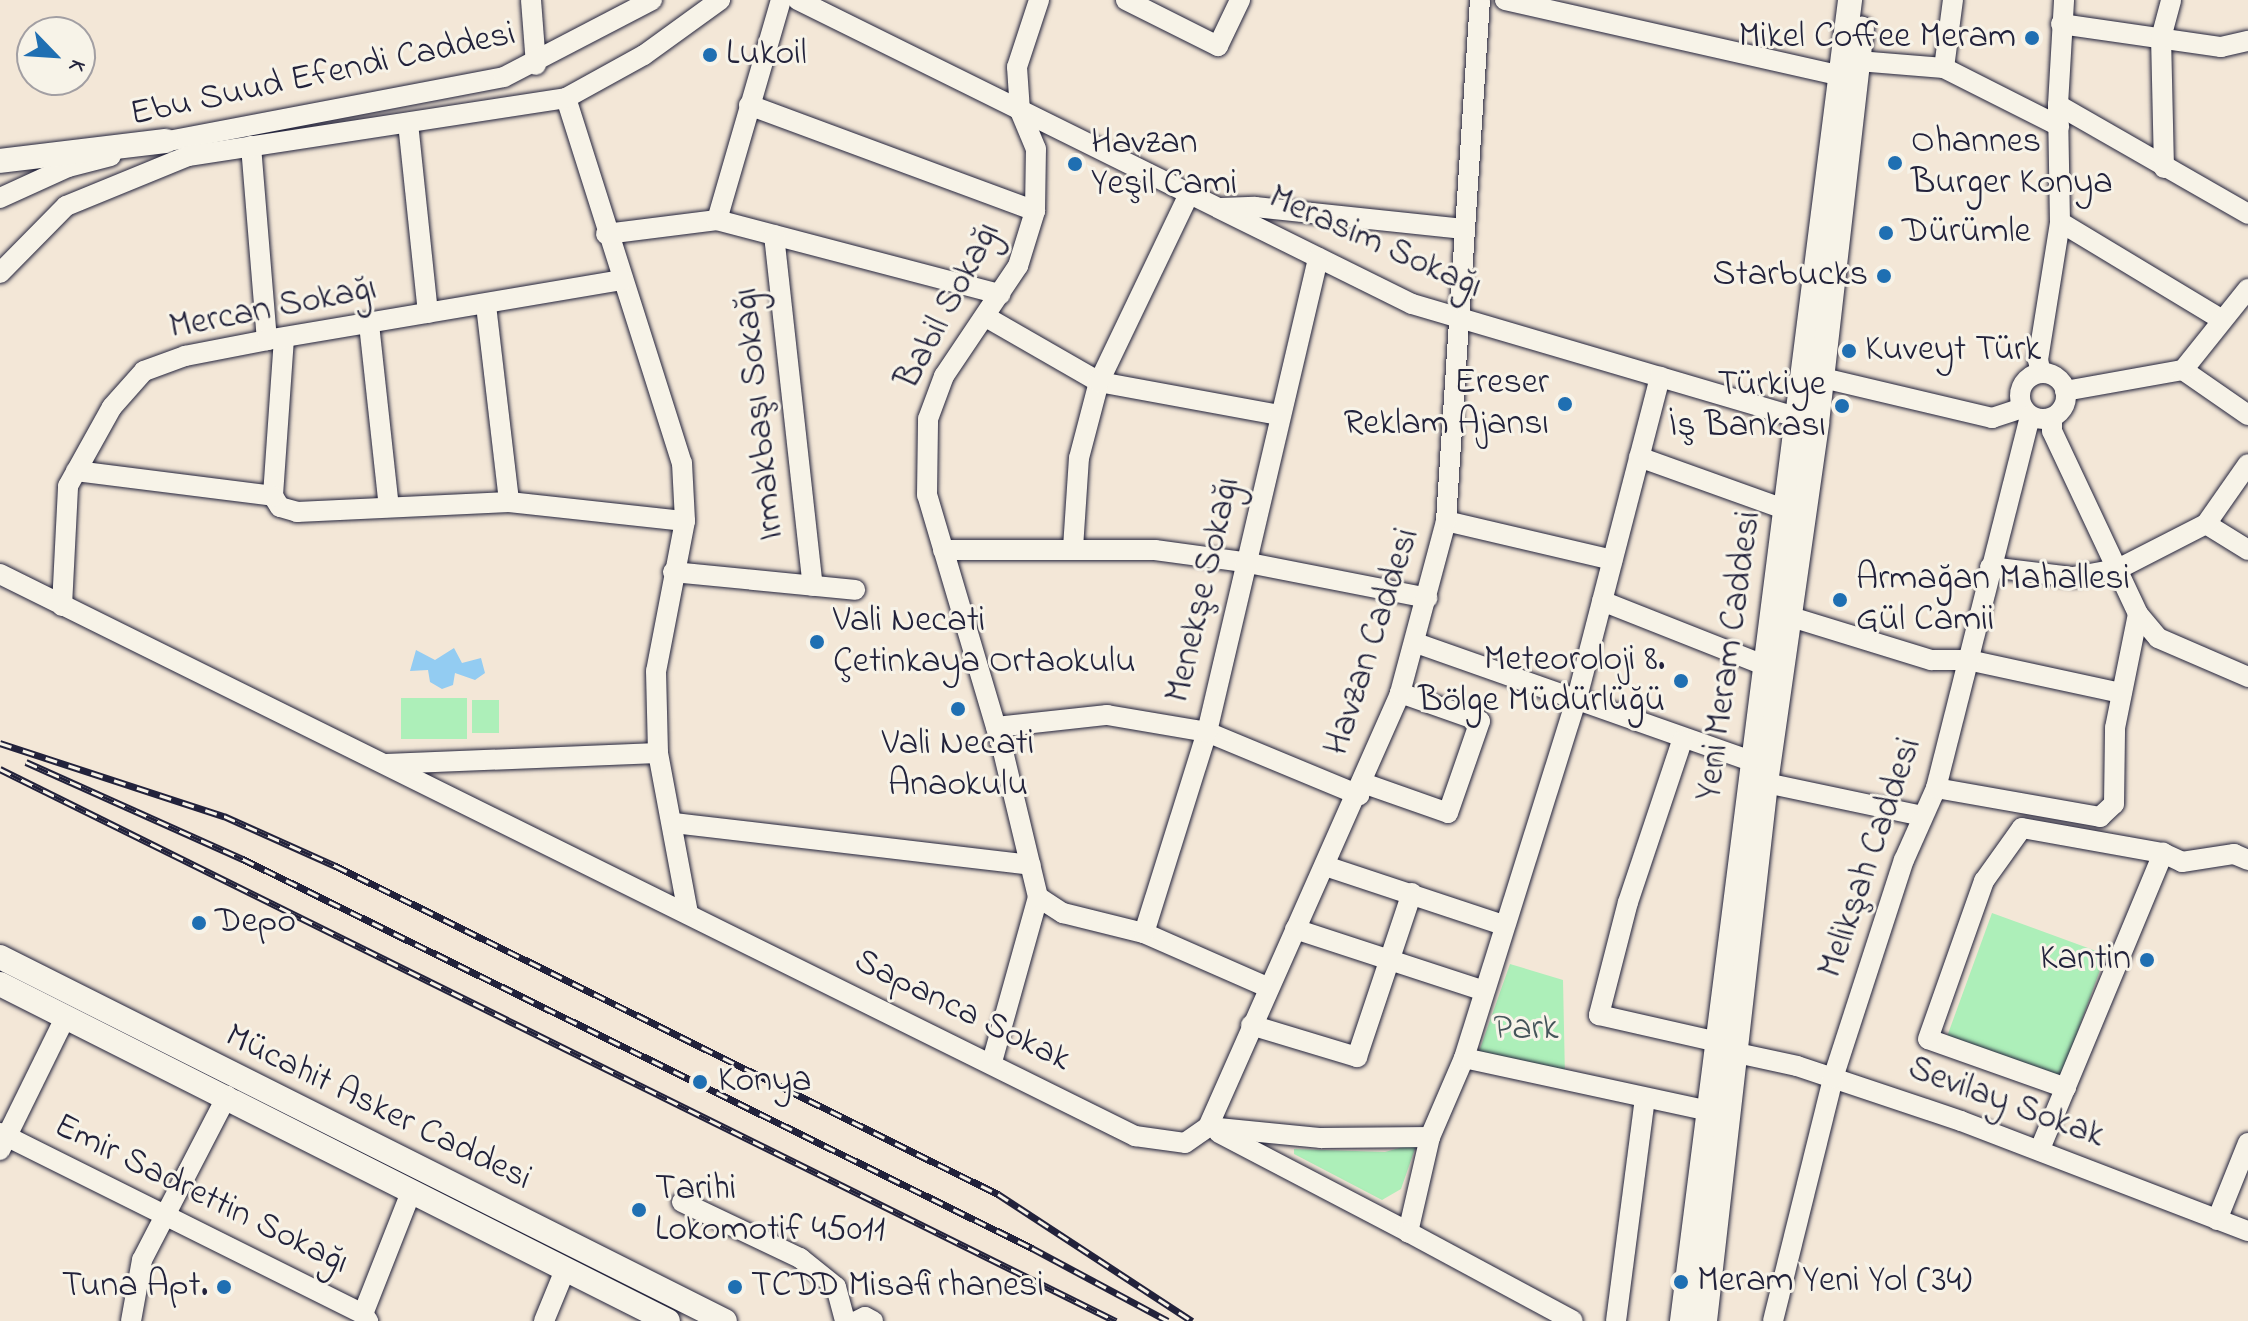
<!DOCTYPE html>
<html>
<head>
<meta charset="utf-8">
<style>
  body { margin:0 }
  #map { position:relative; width:2248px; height:1321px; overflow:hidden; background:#f3e7d7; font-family:"Indie Flower",sans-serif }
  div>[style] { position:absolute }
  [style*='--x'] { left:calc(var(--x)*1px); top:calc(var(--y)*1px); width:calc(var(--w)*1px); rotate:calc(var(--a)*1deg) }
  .green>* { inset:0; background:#adefb9; transform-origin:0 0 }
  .water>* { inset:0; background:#93ccf2 }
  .roads { filter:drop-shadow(0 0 2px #22223b) drop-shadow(0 0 2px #22223b) }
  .minor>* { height:20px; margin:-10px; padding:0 10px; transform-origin:10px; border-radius:10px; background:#f7f3e8 }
  .minor>.ring { margin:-10px; padding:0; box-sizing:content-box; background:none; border:20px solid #f7f3e8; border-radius:50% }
  .major>* { height:24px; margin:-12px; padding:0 12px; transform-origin:12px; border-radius:12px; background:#f7f3e8 }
  .rail>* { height:7px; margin-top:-3.5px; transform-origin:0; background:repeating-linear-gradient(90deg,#f7f3e8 0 12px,#22223b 0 24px); box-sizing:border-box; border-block:2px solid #22223b }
  .dots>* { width:22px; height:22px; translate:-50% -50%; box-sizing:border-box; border:4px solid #f7f3e8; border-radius:50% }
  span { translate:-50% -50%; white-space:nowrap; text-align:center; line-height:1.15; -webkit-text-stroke:6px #f7f3e8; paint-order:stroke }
  .poi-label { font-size:36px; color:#22223b }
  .right { translate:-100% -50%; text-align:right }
  .left { translate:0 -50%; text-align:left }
  .street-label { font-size:36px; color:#22223b }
  .park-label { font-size:36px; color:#45555a }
  .north { position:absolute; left:16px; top:16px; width:80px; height:80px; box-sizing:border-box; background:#f7f3e8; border:2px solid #a29fa3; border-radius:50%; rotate:115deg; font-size:22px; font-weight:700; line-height:32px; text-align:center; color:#22223b }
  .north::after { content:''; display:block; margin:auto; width:28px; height:36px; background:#1f6fb2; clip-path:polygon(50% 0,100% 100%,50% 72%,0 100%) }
</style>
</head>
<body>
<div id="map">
  <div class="green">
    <i style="left:401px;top:698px;width:66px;height:41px"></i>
    <i style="left:472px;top:700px;width:27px;height:33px"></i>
    <i style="left:1992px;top:913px;width:121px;height:132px;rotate:20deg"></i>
    <i style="clip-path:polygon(1510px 964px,1563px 980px,1565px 1078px,1476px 1060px)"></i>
    <i style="clip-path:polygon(1417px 1143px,1401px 1189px,1382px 1200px,1294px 1154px,1294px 1149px,1385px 1152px)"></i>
  </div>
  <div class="water">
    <i style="clip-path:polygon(454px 648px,462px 663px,481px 658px,485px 673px,475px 680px,455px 673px,453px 685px,442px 689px,430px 682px,428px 670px,410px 671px,416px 650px,435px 660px)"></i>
  </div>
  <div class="roads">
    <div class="minor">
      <i style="--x:531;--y:0;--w:65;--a:85.6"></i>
      <i style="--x:798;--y:0;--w:685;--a:26.34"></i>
      <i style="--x:1412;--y:304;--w:415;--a:16.4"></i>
      <i style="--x:1126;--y:0;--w:103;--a:26.6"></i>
      <i style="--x:1218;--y:46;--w:51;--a:-64.4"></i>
      <i style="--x:1505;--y:0;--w:342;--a:12.7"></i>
      <i style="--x:2061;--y:24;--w:162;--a:8.2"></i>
      <i style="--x:2221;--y:47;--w:28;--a:-13"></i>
      <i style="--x:1858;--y:61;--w:86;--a:4.7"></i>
      <i style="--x:1944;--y:68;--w:129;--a:26.8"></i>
      <i style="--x:1944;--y:68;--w:69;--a:-82.5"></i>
      <i style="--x:566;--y:98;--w:383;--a:72.4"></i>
      <i style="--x:682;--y:463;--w:58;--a:87"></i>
      <i style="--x:685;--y:521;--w:153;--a:100.9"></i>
      <i style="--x:656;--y:671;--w:82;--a:88.6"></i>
      <i style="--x:658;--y:753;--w:164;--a:79.4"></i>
      <i style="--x:749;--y:105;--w:305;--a:20.3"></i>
      <i style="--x:2058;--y:105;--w:219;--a:29.8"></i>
      <i style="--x:408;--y:123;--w:191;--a:84"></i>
      <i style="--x:153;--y:144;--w:357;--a:-10.8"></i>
      <i style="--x:504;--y:77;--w:167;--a:-27.5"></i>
      <i style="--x:251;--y:146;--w:195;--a:85.3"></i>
      <i style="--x:2164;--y:168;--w:130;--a:-91.3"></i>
      <i style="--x:2161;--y:38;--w:39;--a:-75"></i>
      <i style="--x:0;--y:198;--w:75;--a:-24.5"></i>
      <i style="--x:68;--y:167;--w:44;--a:-14.3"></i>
      <i style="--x:1221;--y:208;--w:34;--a:-2"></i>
      <i style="--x:1255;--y:207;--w:210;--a:6"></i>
      <i style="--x:717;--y:220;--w:229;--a:-73.8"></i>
      <i style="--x:2060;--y:222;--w:188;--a:31.1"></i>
      <i style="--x:606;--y:234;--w:112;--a:-7.2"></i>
      <i style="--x:717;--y:220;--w:293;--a:14.7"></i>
      <i style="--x:774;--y:235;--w:353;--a:83.7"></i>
      <i style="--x:0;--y:273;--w:94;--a:-45.4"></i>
      <i style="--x:66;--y:206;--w:132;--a:-22.3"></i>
      <i style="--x:188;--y:156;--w:382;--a:-8.7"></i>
      <i style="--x:566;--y:98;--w:89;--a:-28.9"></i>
      <i style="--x:644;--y:55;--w:94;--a:-35.9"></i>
      <i style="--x:486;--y:305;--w:198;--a:83.3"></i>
      <i style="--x:986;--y:317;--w:130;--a:29.9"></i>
      <i style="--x:1099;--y:382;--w:182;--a:10.4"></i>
      <i style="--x:369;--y:324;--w:184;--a:83.8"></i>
      <i style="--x:284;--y:338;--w:158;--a:94"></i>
      <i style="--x:273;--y:496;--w:13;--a:58"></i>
      <i style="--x:280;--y:507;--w:18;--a:16"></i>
      <i style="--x:297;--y:512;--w:212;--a:-2.7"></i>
      <i style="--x:509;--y:502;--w:177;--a:6.2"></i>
      <i style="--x:2183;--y:370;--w:79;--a:34.7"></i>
      <i class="ring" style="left:2020px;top:373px;width:26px;height:26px"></i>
      <i style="--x:2041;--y:373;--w:13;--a:-103"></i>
      <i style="--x:2038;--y:360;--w:140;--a:-80.9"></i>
      <i style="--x:2060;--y:222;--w:117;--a:-91"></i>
      <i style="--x:2058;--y:105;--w:105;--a:-86.7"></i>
      <i style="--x:1823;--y:378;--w:174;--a:13.3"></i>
      <i style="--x:1992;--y:418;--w:32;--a:-18"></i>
      <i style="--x:2065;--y:391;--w:120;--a:-10.1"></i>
      <i style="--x:2183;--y:370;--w:104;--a:-51.3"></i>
      <i style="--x:2052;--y:418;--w:13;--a:90"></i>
      <i style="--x:2052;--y:431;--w:202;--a:64.8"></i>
      <i style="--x:2138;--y:614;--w:31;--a:50"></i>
      <i style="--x:2158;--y:638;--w:98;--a:23.4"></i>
      <i style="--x:1639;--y:457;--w:157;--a:19.7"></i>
      <i style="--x:76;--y:471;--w:199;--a:7.2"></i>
      <i style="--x:1446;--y:521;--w:171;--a:13.2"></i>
      <i style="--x:2206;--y:524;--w:49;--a:31.8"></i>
      <i style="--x:1073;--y:548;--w:90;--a:-86.2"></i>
      <i style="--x:1079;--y:458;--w:79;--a:-75.3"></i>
      <i style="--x:1099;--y:382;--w:208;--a:-64.4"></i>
      <i style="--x:943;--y:550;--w:212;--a:0"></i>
      <i style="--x:1155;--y:550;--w:90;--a:7.7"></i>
      <i style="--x:1244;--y:562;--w:187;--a:11.1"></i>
      <i style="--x:1990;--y:567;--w:84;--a:6.9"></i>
      <i style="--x:2073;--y:577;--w:46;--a:-10.1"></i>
      <i style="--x:2118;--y:569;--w:99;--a:-27.1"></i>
      <i style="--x:2206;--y:524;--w:73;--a:-55"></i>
      <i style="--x:673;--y:572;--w:183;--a:5.6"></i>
      <i style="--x:0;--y:574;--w:1267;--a:26.34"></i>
      <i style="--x:1135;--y:1136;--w:50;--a:8"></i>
      <i style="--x:1185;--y:1143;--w:28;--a:-35"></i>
      <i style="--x:1602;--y:601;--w:174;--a:21.6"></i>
      <i style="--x:62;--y:606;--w:120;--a:-87.1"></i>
      <i style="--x:68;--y:486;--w:90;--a:-60.9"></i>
      <i style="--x:112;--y:407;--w:48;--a:-48.4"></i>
      <i style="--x:144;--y:371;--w:44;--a:-20.1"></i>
      <i style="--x:185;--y:356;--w:84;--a:-11"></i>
      <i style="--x:267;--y:340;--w:361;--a:-9.6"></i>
      <i style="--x:1788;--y:616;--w:150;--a:17.1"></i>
      <i style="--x:1931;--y:660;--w:37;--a:0"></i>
      <i style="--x:1968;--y:660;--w:157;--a:12.2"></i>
      <i style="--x:1416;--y:643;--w:355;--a:19.4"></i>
      <i style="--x:996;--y:727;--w:112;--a:-6.2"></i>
      <i style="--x:1107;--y:715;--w:101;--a:9.6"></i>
      <i style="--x:1207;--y:732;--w:165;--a:22.5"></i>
      <i style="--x:1682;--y:741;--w:170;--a:108.5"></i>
      <i style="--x:1628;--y:902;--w:117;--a:104.4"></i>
      <i style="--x:1599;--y:1015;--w:122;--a:12.8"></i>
      <i style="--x:386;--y:764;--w:272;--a:-2.3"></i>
      <i style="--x:1363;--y:783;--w:90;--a:19.4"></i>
      <i style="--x:1448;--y:813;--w:97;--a:-70.8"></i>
      <i style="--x:1480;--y:721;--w:85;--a:-160.7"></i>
      <i style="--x:1766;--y:783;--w:160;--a:11.9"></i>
      <i style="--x:1936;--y:788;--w:167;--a:10"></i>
      <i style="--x:2100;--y:817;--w:19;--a:-43"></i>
      <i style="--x:2114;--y:804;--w:76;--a:-89.2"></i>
      <i style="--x:2115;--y:728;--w:116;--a:-78.6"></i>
      <i style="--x:674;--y:823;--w:359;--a:6.7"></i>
      <i style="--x:1325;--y:866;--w:188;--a:18.3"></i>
      <i style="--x:1038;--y:897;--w:30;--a:33"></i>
      <i style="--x:1063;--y:913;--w:83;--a:13.9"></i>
      <i style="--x:1144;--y:933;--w:134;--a:23.7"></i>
      <i style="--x:1295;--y:929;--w:197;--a:18.1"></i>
      <i style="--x:1144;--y:933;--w:211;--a:-72.6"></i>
      <i style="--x:1207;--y:732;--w:487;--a:-76.8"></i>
      <i style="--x:1251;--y:1025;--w:111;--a:16.8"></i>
      <i style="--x:1357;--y:1057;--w:173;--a:-71.5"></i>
      <i style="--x:1737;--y:1053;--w:61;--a:12.2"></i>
      <i style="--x:1797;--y:1066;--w:173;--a:18.5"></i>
      <i style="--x:1961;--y:1121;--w:307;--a:21"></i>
      <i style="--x:1464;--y:1058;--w:251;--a:12.2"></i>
      <i style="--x:992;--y:1062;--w:171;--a:-74.4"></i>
      <i style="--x:1038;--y:897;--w:150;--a:-103.5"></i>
      <i style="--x:1003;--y:751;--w:267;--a:-106.5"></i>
      <i style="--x:927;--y:495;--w:76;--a:-89.2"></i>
      <i style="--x:928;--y:419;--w:46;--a:-69.6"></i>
      <i style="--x:944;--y:376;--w:133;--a:-56.1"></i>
      <i style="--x:1018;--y:266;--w:58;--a:-72.8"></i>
      <i style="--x:1035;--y:211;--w:62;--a:-89.1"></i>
      <i style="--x:1036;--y:149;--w:41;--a:-112.8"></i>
      <i style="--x:1020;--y:111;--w:44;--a:-93.9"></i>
      <i style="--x:1017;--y:67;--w:71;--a:-71.8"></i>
      <i style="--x:2066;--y:1088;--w:146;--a:-160.5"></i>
      <i style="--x:1928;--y:1039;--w:168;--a:-70.5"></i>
      <i style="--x:1984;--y:881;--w:65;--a:-54.4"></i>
      <i style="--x:2022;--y:828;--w:143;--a:10.1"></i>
      <i style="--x:1208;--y:1127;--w:475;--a:-66.1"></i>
      <i style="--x:1400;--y:693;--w:178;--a:-75"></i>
      <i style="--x:1446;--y:521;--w:522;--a:-86.27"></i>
      <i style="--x:1208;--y:1127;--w:114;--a:5.6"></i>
      <i style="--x:1321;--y:1138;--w:109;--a:-0.5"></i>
      <i style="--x:1430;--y:1137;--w:86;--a:-66.7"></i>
      <i style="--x:1464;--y:1058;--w:377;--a:-72.6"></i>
      <i style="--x:1577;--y:698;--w:332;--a:-75.5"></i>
      <i style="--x:0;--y:1133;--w:406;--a:26.5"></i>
      <i style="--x:363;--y:1314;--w:9;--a:54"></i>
      <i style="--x:1219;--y:1133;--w:213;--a:27.6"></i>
      <i style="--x:1430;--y:1137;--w:98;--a:103"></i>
      <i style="--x:1408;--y:1232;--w:187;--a:28.3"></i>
      <i style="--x:2040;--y:1149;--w:321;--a:-67.4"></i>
      <i style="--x:2163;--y:853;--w:21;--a:25"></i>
      <i style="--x:2182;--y:862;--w:53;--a:-8.7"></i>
      <i style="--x:2234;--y:854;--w:15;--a:23"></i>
      <i style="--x:0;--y:1150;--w:149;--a:-63.8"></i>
      <i style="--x:682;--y:1202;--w:131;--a:25.4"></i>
      <i style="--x:800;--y:1258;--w:46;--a:38.9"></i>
      <i style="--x:836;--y:1287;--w:35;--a:75"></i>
      <i style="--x:2217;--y:1220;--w:83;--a:-68.1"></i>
      <i style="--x:363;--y:1314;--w:131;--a:-68.5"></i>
      <i style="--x:131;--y:1321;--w:62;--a:-79.8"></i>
      <i style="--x:142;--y:1260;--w:185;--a:-62.6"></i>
      <i style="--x:544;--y:1321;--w:55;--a:-67.6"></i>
      <i style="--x:857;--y:1321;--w:9;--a:-27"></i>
      <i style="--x:865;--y:1317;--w:9;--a:27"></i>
      <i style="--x:1616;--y:1321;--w:224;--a:-82.6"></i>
      <i style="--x:1773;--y:1321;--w:250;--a:-76.1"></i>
      <i style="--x:1833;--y:1078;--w:229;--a:-72"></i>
      <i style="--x:1904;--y:860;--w:79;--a:-66"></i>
      <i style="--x:1936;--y:788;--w:384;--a:-75.8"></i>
    </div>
    <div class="major">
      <i style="--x:0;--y:161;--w:167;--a:-6.9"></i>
      <i style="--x:0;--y:957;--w:811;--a:26.66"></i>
      <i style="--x:0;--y:984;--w:748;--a:26.77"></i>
      <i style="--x:1682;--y:1321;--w:1332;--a:-82.75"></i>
      <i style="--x:1705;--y:1321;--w:541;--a:-83.53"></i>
      <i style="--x:1766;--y:783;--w:364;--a:-81.9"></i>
      <i style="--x:1817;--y:423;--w:397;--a:-83.5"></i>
    </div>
  </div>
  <div class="rail">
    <i style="--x:0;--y:743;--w:236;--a:18.1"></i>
    <i style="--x:224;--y:816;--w:123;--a:24.1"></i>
    <i style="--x:336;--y:866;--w:739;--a:26.36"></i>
    <i style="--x:998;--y:1194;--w:232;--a:33.2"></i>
    <i style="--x:26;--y:762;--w:238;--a:24.1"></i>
    <i style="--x:243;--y:859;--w:880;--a:26.24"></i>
    <i style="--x:1032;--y:1248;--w:154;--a:28.2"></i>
    <i style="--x:0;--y:769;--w:1245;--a:26.32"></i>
  </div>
  <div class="dots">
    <i style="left:2032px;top:38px;background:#1f6fb2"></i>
    <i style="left:710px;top:55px;background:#1f6fb2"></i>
    <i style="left:1895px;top:163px;background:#1f6fb2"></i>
    <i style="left:1075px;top:164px;background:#1f6fb2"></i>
    <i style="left:1886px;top:233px;background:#1f6fb2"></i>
    <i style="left:1884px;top:276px;background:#1f6fb2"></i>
    <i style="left:1849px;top:351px;background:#1f6fb2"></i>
    <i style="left:1565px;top:404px;background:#1f6fb2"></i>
    <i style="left:1842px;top:406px;background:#1f6fb2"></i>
    <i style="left:1840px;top:600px;background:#1f6fb2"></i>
    <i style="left:817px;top:642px;background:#1f6fb2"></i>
    <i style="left:1681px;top:681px;background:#1f6fb2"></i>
    <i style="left:958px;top:709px;background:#1f6fb2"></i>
    <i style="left:199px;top:923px;background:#1f6fb2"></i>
    <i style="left:2147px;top:960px;background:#1f6fb2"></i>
    <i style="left:700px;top:1082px;background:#1f6fb2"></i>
    <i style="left:639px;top:1210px;background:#1f6fb2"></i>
    <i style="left:1681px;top:1282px;background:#1f6fb2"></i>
    <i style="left:224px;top:1287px;background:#1f6fb2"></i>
    <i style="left:735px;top:1287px;background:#1f6fb2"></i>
  </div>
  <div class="poi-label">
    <span class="right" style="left:2016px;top:38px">Mikel Coffee Meram</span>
    <span class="left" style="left:726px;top:55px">Lukoil</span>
    <span class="left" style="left:1911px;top:163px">Ohannes<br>Burger Konya</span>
    <span class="left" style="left:1091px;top:164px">Havzan<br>Yeşil Cami</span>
    <span class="left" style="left:1902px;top:233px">Dürümle</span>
    <span class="right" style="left:1868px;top:276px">Starbucks</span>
    <span class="left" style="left:1865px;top:351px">Kuveyt Türk</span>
    <span class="right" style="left:1549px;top:404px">Ereser<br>Reklam Ajansı</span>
    <span class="right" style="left:1826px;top:406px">Türkiye<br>İş Bankası</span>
    <span class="left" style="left:1856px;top:600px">Armağan Mahallesi<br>Gül Camii</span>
    <span class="left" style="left:833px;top:642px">Vali Necati<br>Çetinkaya Ortaokulu</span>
    <span class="right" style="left:1665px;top:681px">Meteoroloji 8.<br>Bölge Müdürlüğü</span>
    <span style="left:958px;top:765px">Vali Necati<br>Anaokulu</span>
    <span class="left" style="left:215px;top:923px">Depo</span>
    <span class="right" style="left:2131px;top:960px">Kantin</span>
    <span class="left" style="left:718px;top:1082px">Konya</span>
    <span class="left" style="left:655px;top:1210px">Tarihi<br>Lokomotif 45011</span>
    <span class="left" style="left:1697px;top:1282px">Meram Yeni Yol (34)</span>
    <span class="right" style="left:208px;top:1287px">Tuna Apt.</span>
    <span class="left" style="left:751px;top:1287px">TCDD Misafirhanesi</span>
  </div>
  <div class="street-label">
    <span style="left:323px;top:75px;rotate:-12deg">Ebu Suud Efendi Caddesi</span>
    <span style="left:1375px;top:243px;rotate:24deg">Merasim Sokağı</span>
    <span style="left:949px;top:306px;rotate:-62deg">Babil Sokağı</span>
    <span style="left:273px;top:309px;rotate:-11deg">Mercan Sokağı</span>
    <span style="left:760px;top:414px;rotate:-96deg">Irmakbaşı Sokağı</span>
    <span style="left:1204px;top:590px;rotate:-77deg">Menekşe Sokağı</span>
    <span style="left:1373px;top:642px;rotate:-72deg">Havzan Caddesi</span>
    <span style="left:1730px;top:656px;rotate:-82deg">Yeni Meram Caddesi</span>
    <span style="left:1871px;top:858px;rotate:-71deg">Melikşah Caddesi</span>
    <span style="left:962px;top:1011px;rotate:26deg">Sapanca Sokak</span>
    <span style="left:2006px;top:1103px;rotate:20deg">Sevilay Sokak</span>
    <span style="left:378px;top:1108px;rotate:26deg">Mücahit Asker Caddesi</span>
    <span style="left:201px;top:1195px;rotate:26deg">Emir Sadrettin Sokağı</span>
  </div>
  <div class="park-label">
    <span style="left:1526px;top:1030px">Park</span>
  </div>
  <div class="north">K</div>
</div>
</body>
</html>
